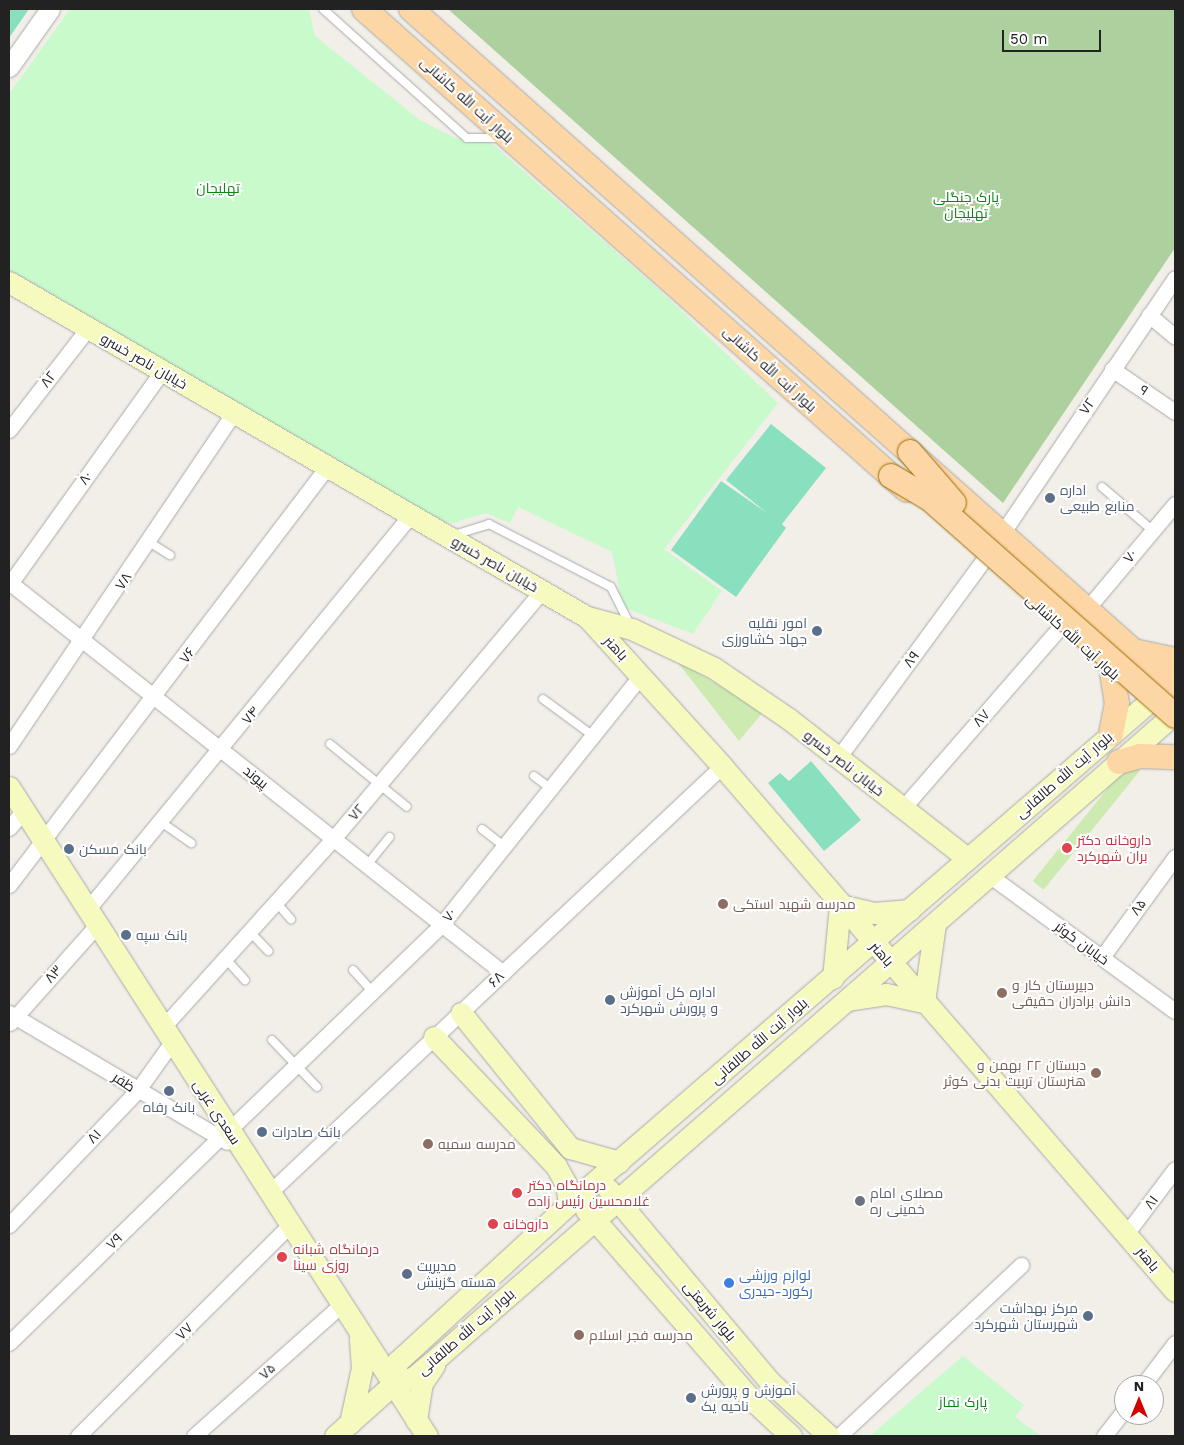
<!DOCTYPE html>
<html>
<head>
<meta charset="utf-8">
<style>
  body { margin:0 }
  #map { position:relative; width:1184px; height:1445px; overflow:hidden; background:#f2efe9; font-family:"Work Sans",Cairo,sans-serif }
  div>[style] { position:absolute }
  [style*='--x'] { left:calc(var(--x)*1px); top:calc(var(--y)*1px); width:calc(var(--w)*1px); rotate:calc(var(--a)*1deg) }
  .grass>* { inset:0; background:#cdebb0; transform-origin:0 0 }
  .forest>* { inset:0; background:#add19e }
  .park>* { inset:0; background:#c8facc }
  .pitch>* { inset:0; background:#88e0be }
  .roads { filter:drop-shadow(0 0 1px #a9a9a9) drop-shadow(0 0 1px #a9a9a9) }
  .service>* { height:8px; margin:-4px; padding:0 4px; transform-origin:4px; border-radius:4px; background:#fff }
  .minor>* { height:15px; margin:-7.5px; padding:0 7.5px; transform-origin:7.5px; border-radius:7.5px; background:#fff }
  .tertiary>* { height:19px; margin:-9.5px; padding:0 9.5px; transform-origin:9.5px; border-radius:9.5px; background:#fff }
  .secondary>* { height:21px; margin:-10.5px; padding:0 10.5px; transform-origin:10.5px; border-radius:10.5px; background:#f7fabf }
  .primary>* { height:24px; margin:-12px; padding:0 12px; transform-origin:12px; border-radius:12px; background:#fcd6a4 }
  .bridges { filter:drop-shadow(0 0 1px #a06b00) drop-shadow(0 0 1px #a06b00) }
  .primary-bridge>* { height:24px; margin:-12px; padding:0 12px; transform-origin:12px; border-radius:12px; background:#fcd6a4 }
  .dots>* { width:14px; height:14px; translate:-50% -50%; box-sizing:border-box; border:2px solid #fff; border-radius:50% }
  span { translate:-50% -50%; white-space:nowrap; text-align:center; line-height:1.15; -webkit-text-stroke:4px #fff; paint-order:stroke }
  .street-label { font-size:14px; color:#222 }
  .park-label { font-size:14px; color:#0c8416 }
  .service-label { font-size:14px; color:#4e5e75 }
  .left { translate:0 -50%; text-align:left }
  .right { translate:-100% -50%; text-align:right }
  .health-label { font-size:14px; color:#be3a42 }
  .education-label { font-size:14px; color:#785e54 }
  .worship-label { font-size:14px; color:#5b616d }
  .shop-label { font-size:14px; color:#366cbe }
  .frame { position:absolute; inset:0; border:10px solid #222; pointer-events:none }
  .north { position:absolute; left:1114px; top:1375px; width:50px; height:50px; box-sizing:border-box; background:#fff; border:1px solid #a7a7a7; border-radius:50%; rotate:0deg; font-size:14px; font-weight:700; line-height:20px; text-align:center; color:#222 }
  .north::after { content:''; display:block; margin:auto; width:18px; height:22px; background:#d40000; clip-path:polygon(50% 0,100% 100%,50% 72%,0 100%) }
  .scale { position:absolute; left:1002px; top:30px; width:99px; height:22px; box-sizing:border-box; border:2px solid #222; border-top:0; padding-left:6px; font-size:15px; line-height:18px; white-space:nowrap; color:#222; -webkit-text-stroke:4px #fff; paint-order:stroke }
</style>
</head>
<body>
<div id="map">
  <div class="grass">
    <i style="clip-path:polygon(675px 659px,763px 712px,739px 741px)"></i>
    <i style="left:1129px;top:762px;width:14px;height:153px;rotate:39deg"></i>
  </div>
  <div class="forest">
    <i style="clip-path:polygon(448px 9px,1175px 9px,1175px 248px,1003px 503px)"></i>
  </div>
  <div class="park">
    <i style="clip-path:polygon(70px 9px,309px 9px,315px 36px,420px 120px,455px 138px,490px 142px,656px 287px,778px 403px,664px 549px,722px 591px,693px 634px,623px 607px,612px 552px,518px 507px,510px 523px,486px 513px,453px 523px,409px 517px,9px 271px,9px 94px)"></i>
    <i style="clip-path:polygon(963px 1356px,1024px 1405px,1015px 1417px,1041px 1436px,870px 1436px)"></i>
  </div>
  <div class="pitch">
    <i style="clip-path:polygon(9px 9px,29px 9px,9px 38px)"></i>
    <i style="clip-path:polygon(771px 424px,826px 468px,782px 524px,786px 528px,736px 597px,671px 550px,721px 481px,767px 513px,726px 480px)"></i>
    <i style="clip-path:polygon(811px 761px,861px 820px,824px 851px,768px 783px,780px 773px,789px 781px)"></i>
  </div>
  <div class="roads">
    <div class="service">
      <i style="--x:323;--y:9;--w:193;--a:41.9"></i>
      <i style="--x:467;--y:138;--w:35;--a:0"></i>
      <i style="--x:1102;--y:487;--w:66;--a:40.7"></i>
      <i style="--x:454;--y:535;--w:37;--a:-17"></i>
      <i style="--x:489;--y:524;--w:137;--a:27.3"></i>
      <i style="--x:611;--y:587;--w:42;--a:63.4"></i>
      <i style="--x:149;--y:542;--w:25;--a:32"></i>
      <i style="--x:543;--y:699;--w:61;--a:36.3"></i>
      <i style="--x:330;--y:744;--w:99;--a:39.3"></i>
      <i style="--x:534;--y:776;--w:20;--a:37"></i>
      <i style="--x:161;--y:822;--w:37;--a:35"></i>
      <i style="--x:482;--y:829;--w:28;--a:38"></i>
      <i style="--x:367;--y:865;--w:36;--a:-51"></i>
      <i style="--x:276;--y:902;--w:23;--a:49"></i>
      <i style="--x:249;--y:931;--w:28;--a:46"></i>
      <i style="--x:225;--y:958;--w:30;--a:48"></i>
      <i style="--x:353;--y:970;--w:28;--a:48"></i>
      <i style="--x:272;--y:1040;--w:65;--a:46.2"></i>
    </div>
    <div class="minor">
      <i style="--x:1149;--y:315;--w:34;--a:40"></i>
      <i style="--x:1112;--y:369;--w:76;--a:34.3"></i>
      <i style="--x:9;--y:430;--w:129;--a:-52.2"></i>
      <i style="--x:1001;--y:535;--w:310;--a:-55.9"></i>
      <i style="--x:9;--y:582;--w:630;--a:38.36"></i>
      <i style="--x:9;--y:585;--w:263;--a:-54.4"></i>
      <i style="--x:1086;--y:610;--w:138;--a:-50"></i>
      <i style="--x:9;--y:746;--w:403;--a:-56"></i>
      <i style="--x:838;--y:758;--w:247;--a:-53.7"></i>
      <i style="--x:902;--y:809;--w:241;--a:-49"></i>
      <i style="--x:9;--y:828;--w:23;--a:-50"></i>
      <i style="--x:989;--y:875;--w:230;--a:36.2"></i>
      <i style="--x:9;--y:885;--w:525;--a:-52.74"></i>
      <i style="--x:87;--y:910;--w:508;--a:-50.67"></i>
      <i style="--x:1102;--y:957;--w:124;--a:-53.9"></i>
      <i style="--x:9;--y:1013;--w:253;--a:30.6"></i>
      <i style="--x:10;--y:1023;--w:131;--a:-48.4"></i>
      <i style="--x:163;--y:1027;--w:253;--a:-47.9"></i>
      <i style="--x:333;--y:839;--w:324;--a:-49.9"></i>
      <i style="--x:229;--y:1130;--w:295;--a:-44"></i>
      <i style="--x:441;--y:925;--w:320;--a:-51.3"></i>
      <i style="--x:270;--y:1192;--w:621;--a:-43.3"></i>
      <i style="--x:9;--y:1225;--w:185;--a:-46.3"></i>
      <i style="--x:137;--y:1091;--w:60;--a:-54.5"></i>
      <i style="--x:1126;--y:1234;--w:81;--a:-53"></i>
      <i style="--x:9;--y:1343;--w:293;--a:-44.3"></i>
      <i style="--x:1143;--y:1385;--w:53;--a:-52.7"></i>
      <i style="--x:78;--y:1436;--w:299;--a:-44.9"></i>
      <i style="--x:194;--y:1436;--w:197;--a:-41.7"></i>
      <i style="--x:839;--y:1436;--w:250;--a:-43.2"></i>
      <i style="--x:1104;--y:1436;--w:33;--a:-52"></i>
    </div>
    <div class="tertiary">
      <i style="--x:9;--y:67;--w:71;--a:-54.7"></i>
    </div>
    <div class="secondary">
      <i style="--x:9;--y:282;--w:668;--a:30.1"></i>
      <i style="--x:587;--y:617;--w:47;--a:14.9"></i>
      <i style="--x:632;--y:629;--w:91;--a:25.4"></i>
      <i style="--x:714;--y:668;--w:91;--a:34.2"></i>
      <i style="--x:789;--y:719;--w:227;--a:38"></i>
      <i style="--x:587;--y:617;--w:201;--a:47.8"></i>
      <i style="--x:722;--y:766;--w:693;--a:49.21"></i>
      <i style="--x:9;--y:787;--w:772;--a:57.22"></i>
      <i style="--x:840;--y:905;--w:35;--a:13"></i>
      <i style="--x:874;--y:913;--w:36;--a:-5"></i>
      <i style="--x:833;--y:978;--w:73;--a:-84.5"></i>
      <i style="--x:848;--y:1000;--w:38;--a:-9"></i>
      <i style="--x:886;--y:994;--w:39;--a:12"></i>
      <i style="--x:924;--y:1002;--w:79;--a:-82"></i>
      <i style="--x:461;--y:1013;--w:174;--a:51.1"></i>
      <i style="--x:570;--y:1148;--w:51;--a:15.9"></i>
      <i style="--x:434;--y:1037;--w:178;--a:46.6"></i>
      <i style="--x:556;--y:1166;--w:21;--a:61"></i>
      <i style="--x:566;--y:1184;--w:20;--a:81"></i>
      <i style="--x:608;--y:1189;--w:251;--a:50"></i>
      <i style="--x:769;--y:1381;--w:81;--a:42.5"></i>
      <i style="--x:586;--y:1210;--w:247;--a:48.9"></i>
      <i style="--x:748;--y:1396;--w:59;--a:42.9"></i>
      <i style="--x:392;--y:1385;--w:24;--a:-78"></i>
      <i style="--x:397;--y:1362;--w:234;--a:-42.6"></i>
      <i style="--x:569;--y:1204;--w:790;--a:-40.89"></i>
      <i style="--x:416;--y:1420;--w:37;--a:-81"></i>
      <i style="--x:422;--y:1383;--w:22;--a:-56"></i>
      <i style="--x:350;--y:1423;--w:56;--a:-77.7"></i>
      <i style="--x:362;--y:1368;--w:30;--a:-94"></i>
      <i style="--x:335;--y:1436;--w:76;--a:-41.8"></i>
      <i style="--x:392;--y:1385;--w:23;--a:-20"></i>
      <i style="--x:414;--y:1377;--w:33;--a:-40"></i>
      <i style="--x:439;--y:1356;--w:977;--a:-41.14"></i>
    </div>
    <div class="primary">
      <i style="--x:364;--y:9;--w:725;--a:41.54"></i>
      <i style="--x:411;--y:9;--w:1022;--a:41.63"></i>
      <i style="--x:1138;--y:652;--w:38;--a:12"></i>
      <i style="--x:1111;--y:734;--w:31;--a:-79"></i>
      <i style="--x:1117;--y:704;--w:32;--a:-99"></i>
      <i style="--x:1119;--y:762;--w:22;--a:-16"></i>
      <i style="--x:1140;--y:756;--w:35;--a:2"></i>
    </div>
  </div>
  <div class="bridges">
    <div class="primary-bridge">
      <i style="--x:910;--y:452;--w:67;--a:49.2"></i>
      <i style="--x:891;--y:476;--w:45;--a:30.5"></i>
      <i style="--x:930;--y:499;--w:327;--a:41.5"></i>
    </div>
  </div>
  <div class="dots">
    <i style="left:1050px;top:498px;background:#5c6f8a"></i>
    <i style="left:817px;top:631px;background:#5c6f8a"></i>
    <i style="left:1067px;top:848px;background:#e0444e"></i>
    <i style="left:69px;top:849px;background:#5c6f8a"></i>
    <i style="left:723px;top:904px;background:#8d6e63"></i>
    <i style="left:126px;top:935px;background:#5c6f8a"></i>
    <i style="left:1002px;top:993px;background:#8d6e63"></i>
    <i style="left:610px;top:1000px;background:#5c6f8a"></i>
    <i style="left:1096px;top:1073px;background:#8d6e63"></i>
    <i style="left:169px;top:1091px;background:#5c6f8a"></i>
    <i style="left:262px;top:1132px;background:#5c6f8a"></i>
    <i style="left:428px;top:1144px;background:#8d6e63"></i>
    <i style="left:517px;top:1193px;background:#e0444e"></i>
    <i style="left:860px;top:1201px;background:#6b7280"></i>
    <i style="left:493px;top:1224px;background:#e0444e"></i>
    <i style="left:282px;top:1257px;background:#e0444e"></i>
    <i style="left:407px;top:1274px;background:#5c6f8a"></i>
    <i style="left:729px;top:1283px;background:#3f7fe0"></i>
    <i style="left:1088px;top:1316px;background:#5c6f8a"></i>
    <i style="left:579px;top:1335px;background:#8d6e63"></i>
    <i style="left:691px;top:1398px;background:#5c6f8a"></i>
  </div>
  <div class="street-label">
    <span style="left:467px;top:100px;rotate:42deg">بلوار آیت الله کاشانی</span>
    <span style="left:144px;top:361px;rotate:30deg">خیابان ناصر خسرو</span>
    <span style="left:770px;top:369px;rotate:42deg">بلوار آیت الله کاشانی</span>
    <span style="left:48px;top:379px;rotate:-52deg">۸۲</span>
    <span style="left:1144px;top:390px;rotate:34deg">۹</span>
    <span style="left:1087px;top:406px;rotate:-56deg">۷۲</span>
    <span style="left:85px;top:478px;rotate:-54deg">۸۰</span>
    <span style="left:1130px;top:556px;rotate:-50deg">۷۰</span>
    <span style="left:495px;top:564px;rotate:30deg">خیابان ناصر خسرو</span>
    <span style="left:123px;top:581px;rotate:-57deg">۷۸</span>
    <span style="left:1073px;top:637px;rotate:42deg">بلوار آیت الله کاشانی</span>
    <span style="left:616px;top:648px;rotate:47deg">باهنر</span>
    <span style="left:187px;top:655px;rotate:-53deg">۷۶</span>
    <span style="left:911px;top:659px;rotate:-54deg">۸۹</span>
    <span style="left:250px;top:715px;rotate:-51deg">۷۴</span>
    <span style="left:981px;top:718px;rotate:-49deg">۸۷</span>
    <span style="left:844px;top:763px;rotate:38deg">خیابان ناصر خسرو</span>
    <span style="left:1064px;top:775px;rotate:-41deg">بلوار آیت الله طالقانی</span>
    <span style="left:256px;top:777px;rotate:39deg">پیوند</span>
    <span style="left:356px;top:812px;rotate:-50deg">۷۲</span>
    <span style="left:1138px;top:907px;rotate:-54deg">۸۵</span>
    <span style="left:449px;top:915px;rotate:-51deg">۷۰</span>
    <span style="left:1082px;top:943px;rotate:36deg">خیابان کوثر</span>
    <span style="left:882px;top:954px;rotate:49deg">باهنر</span>
    <span style="left:53px;top:974px;rotate:-49deg">۸۳</span>
    <span style="left:496px;top:979px;rotate:-44deg">۶۸</span>
    <span style="left:759px;top:1041px;rotate:-41deg">بلوار آیت الله طالقانی</span>
    <span style="left:124px;top:1082px;rotate:34deg">ظفر</span>
    <span style="left:217px;top:1112px;rotate:57deg">سعدی غربی</span>
    <span style="left:94px;top:1136px;rotate:-46deg">۸۱</span>
    <span style="left:1151px;top:1202px;rotate:-53deg">۸۱</span>
    <span style="left:114px;top:1241px;rotate:-44deg">۷۹</span>
    <span style="left:1148px;top:1259px;rotate:50deg">باهنر</span>
    <span style="left:710px;top:1311px;rotate:50deg">بلوار شریعتی</span>
    <span style="left:184px;top:1331px;rotate:-45deg">۷۷</span>
    <span style="left:466px;top:1332px;rotate:-41deg">بلوار آیت الله طالقانی</span>
    <span style="left:267px;top:1371px;rotate:-42deg">۷۵</span>
  </div>
  <div class="park-label">
    <span style="left:218px;top:188px">تهلیجان</span>
    <span style="left:966px;top:205px">پارک جنگلی<br>تهلیجان</span>
    <span style="left:963px;top:1402px">پارک نماز</span>
  </div>
  <div class="service-label">
    <span class="left" style="left:1060px;top:498px">اداره<br>منابع طبیعی</span>
    <span class="right" style="left:807px;top:631px">امور نقلیه<br>جهاد کشاورزی</span>
    <span class="left" style="left:79px;top:849px">بانک مسکن</span>
    <span class="left" style="left:136px;top:935px">بانک سپه</span>
    <span class="left" style="left:620px;top:1000px">اداره کل آموزش<br>و پرورش شهرکرد</span>
    <span style="left:169px;top:1107px">بانک رفاه</span>
    <span class="left" style="left:272px;top:1132px">بانک صادرات</span>
    <span class="left" style="left:417px;top:1274px">مدیریت<br>هسته گزینش</span>
    <span class="right" style="left:1078px;top:1316px">مرکز بهداشت<br>شهرستان شهرکرد</span>
    <span class="left" style="left:701px;top:1398px">آموزش و پرورش<br>ناحیه یک</span>
  </div>
  <div class="health-label">
    <span class="left" style="left:1077px;top:848px">داروخانه دکتر<br>بران شهرکرد</span>
    <span class="left" style="left:528px;top:1193px">درمانگاه دکتر<br>غلامحسین رئیس زاده</span>
    <span class="left" style="left:503px;top:1224px">داروخانه</span>
    <span class="left" style="left:293px;top:1257px">درمانگاه شبانه<br>روزی سینا</span>
  </div>
  <div class="education-label">
    <span class="left" style="left:733px;top:904px">مدرسه شهید استکی</span>
    <span class="left" style="left:1012px;top:993px">دبیرستان کار و<br>دانش برادران حقیقی</span>
    <span class="right" style="left:1086px;top:1073px">دبستان ۲۲ بهمن و<br>هنرستان تربیت بدنی کوثر</span>
    <span class="left" style="left:438px;top:1144px">مدرسه سمیه</span>
    <span class="left" style="left:589px;top:1335px">مدرسه فجر اسلام</span>
  </div>
  <div class="worship-label">
    <span class="left" style="left:870px;top:1201px">مصلای امام<br>خمینی ره</span>
  </div>
  <div class="shop-label">
    <span class="left" style="left:739px;top:1283px">لوازم ورزشی<br>رکورد-حیدری</span>
  </div>
  <div class="frame"></div>
  <div class="north">N</div>
  <div class="scale">50 m</div>
</div>
</body>
</html>
